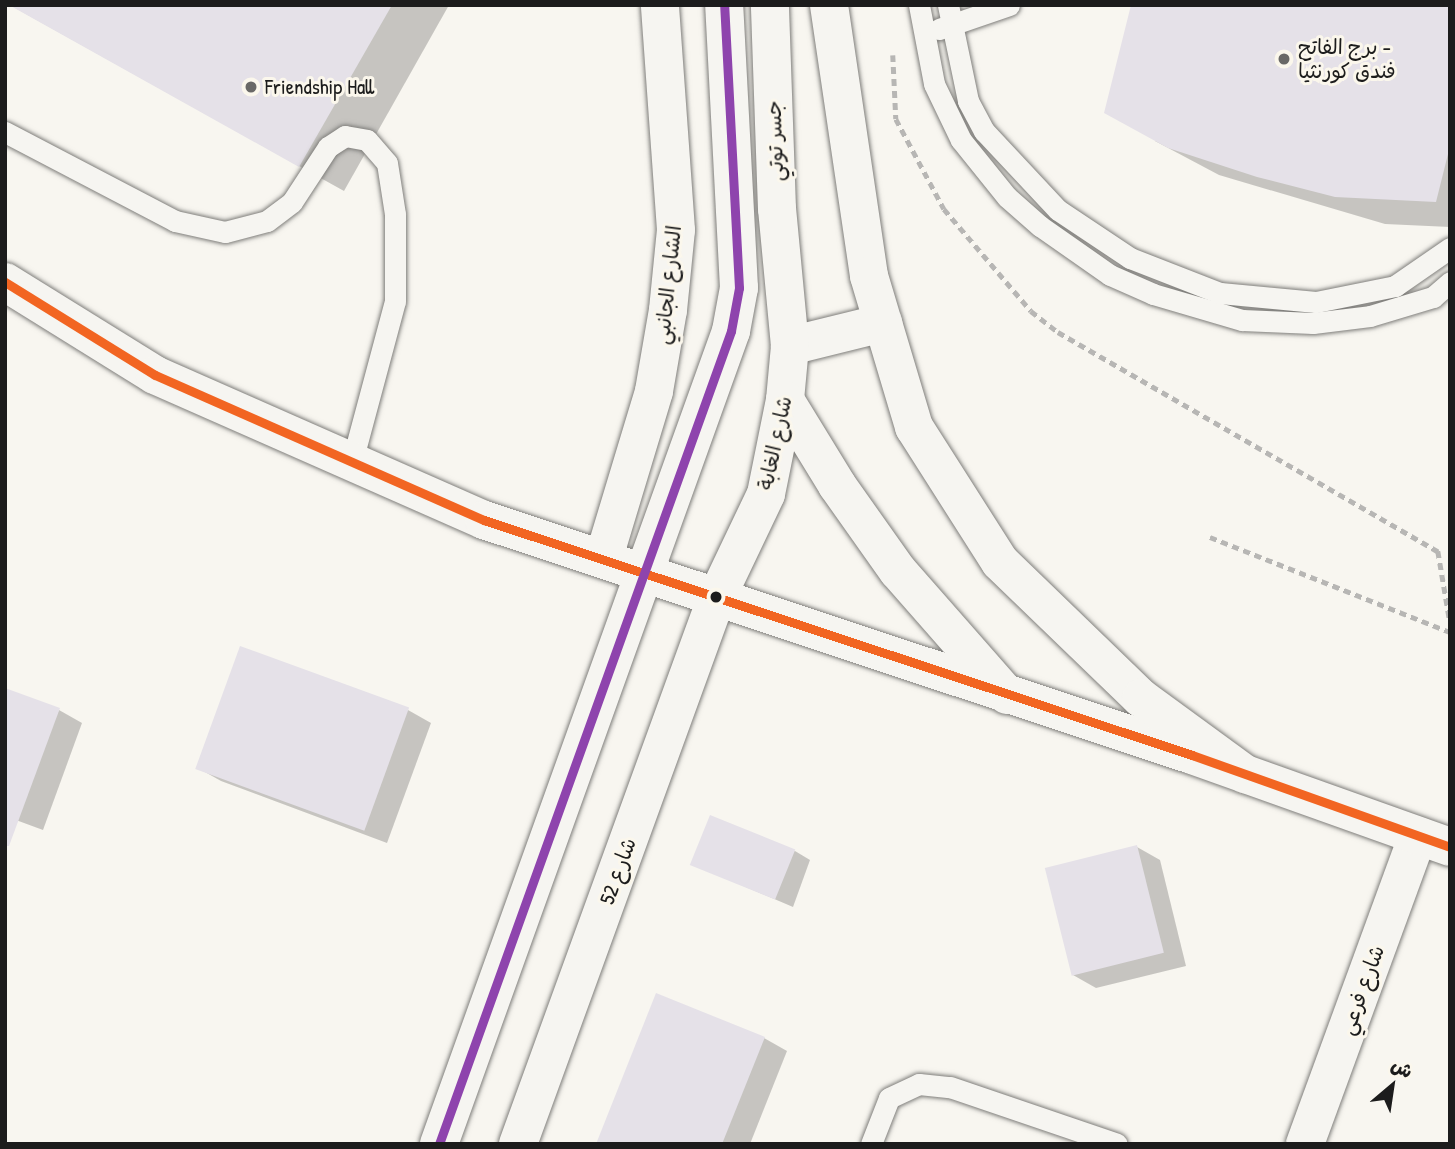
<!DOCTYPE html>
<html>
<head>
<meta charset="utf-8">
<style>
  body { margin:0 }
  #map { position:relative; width:1455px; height:1149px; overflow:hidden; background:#f8f6f0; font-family:"Patrick Hand","Playpen Sans Arabic",sans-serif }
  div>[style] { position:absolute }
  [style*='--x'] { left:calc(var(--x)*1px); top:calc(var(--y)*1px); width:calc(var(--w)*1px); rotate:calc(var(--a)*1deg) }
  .shadow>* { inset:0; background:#0003 }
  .building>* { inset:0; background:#e5e1e8; transform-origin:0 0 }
  .path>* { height:4.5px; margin-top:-2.25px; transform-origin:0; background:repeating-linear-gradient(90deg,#b7b6b4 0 7px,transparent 0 12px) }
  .roads { filter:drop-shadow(0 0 2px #7f7e7b) drop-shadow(0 0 2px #7f7e7b) }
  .service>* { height:21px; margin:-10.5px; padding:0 10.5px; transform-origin:10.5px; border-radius:10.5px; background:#f6f5f1 }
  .minor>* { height:38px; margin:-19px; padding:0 19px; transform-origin:19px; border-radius:19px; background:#f6f5f1 }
  .tertiary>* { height:38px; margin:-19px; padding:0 19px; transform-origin:19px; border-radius:19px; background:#f6f5f1 }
  .secondary>* { height:38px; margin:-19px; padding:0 19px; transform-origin:19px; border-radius:19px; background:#f6f5f1 }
  .primary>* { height:38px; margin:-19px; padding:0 19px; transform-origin:19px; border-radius:19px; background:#f6f5f1 }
  .bus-1>* { height:9px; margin:-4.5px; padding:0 4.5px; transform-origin:4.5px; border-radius:4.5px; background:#f26522 }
  .bus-2>* { height:9px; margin:-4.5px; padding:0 4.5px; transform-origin:4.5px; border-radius:4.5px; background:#8e44ad }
  .dots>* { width:19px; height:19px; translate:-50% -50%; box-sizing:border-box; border:4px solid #fbf7ec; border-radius:50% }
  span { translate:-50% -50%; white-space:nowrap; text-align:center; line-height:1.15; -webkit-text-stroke:6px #fbf7ec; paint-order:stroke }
  .poi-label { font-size:21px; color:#1c1c1c }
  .left { translate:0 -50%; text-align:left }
  .street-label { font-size:21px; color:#1c1c1c }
  .frame { position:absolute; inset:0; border:7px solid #1c1c1c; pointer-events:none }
  .north { position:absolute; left:1357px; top:1051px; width:70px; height:70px; -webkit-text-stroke:5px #fbf7ec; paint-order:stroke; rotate:29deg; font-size:19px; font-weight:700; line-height:28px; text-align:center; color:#1c1c1c }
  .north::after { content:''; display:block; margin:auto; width:24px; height:32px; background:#1c1c1c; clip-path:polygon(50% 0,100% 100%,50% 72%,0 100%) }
</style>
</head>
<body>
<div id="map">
  <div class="shadow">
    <i style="clip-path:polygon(10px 5px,449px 5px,344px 191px)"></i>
    <i style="clip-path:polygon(1450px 5px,1450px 227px,1385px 224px,1219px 175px,1155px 141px)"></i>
    <i style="clip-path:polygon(59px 710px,82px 723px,43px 830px,5px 816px)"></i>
    <i style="clip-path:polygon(408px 710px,431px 723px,387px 843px,221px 781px,198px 768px)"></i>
    <i style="clip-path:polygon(1137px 847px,1160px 860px,1186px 966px,1096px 988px,1073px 975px)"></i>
    <i style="clip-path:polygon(795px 851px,810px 860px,793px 907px,692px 864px)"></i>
    <i style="clip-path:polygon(764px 1038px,787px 1051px,750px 1144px,598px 1144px)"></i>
  </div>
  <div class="building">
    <i style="clip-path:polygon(9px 5px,392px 5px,299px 167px)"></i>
    <i style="clip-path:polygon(1131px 5px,1450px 5px,1450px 146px,1436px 202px,1335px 197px,1257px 177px,1168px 148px,1104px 113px)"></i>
    <i style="left:240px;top:646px;width:180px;height:131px;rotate:20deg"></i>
    <i style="clip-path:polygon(5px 688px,60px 708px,9px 846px,5px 846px)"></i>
    <i style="left:710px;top:815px;width:92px;height:54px;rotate:22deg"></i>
    <i style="left:1137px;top:845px;width:111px;height:95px;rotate:76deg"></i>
    <i style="clip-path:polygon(656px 993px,765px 1037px,722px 1144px,596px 1144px)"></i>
  </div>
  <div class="path">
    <i style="--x:893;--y:55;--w:64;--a:87.3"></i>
    <i style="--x:896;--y:119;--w:102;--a:61.9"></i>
    <i style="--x:944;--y:209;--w:134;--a:49.5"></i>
    <i style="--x:1031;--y:311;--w:34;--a:38"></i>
    <i style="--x:1058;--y:332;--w:439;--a:30"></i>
    <i style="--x:1438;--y:551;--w:72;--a:80.4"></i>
    <i style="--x:1210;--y:537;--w:258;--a:21.6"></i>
  </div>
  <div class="roads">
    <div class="service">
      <i style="--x:919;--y:5;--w:80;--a:79.2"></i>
      <i style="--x:934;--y:84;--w:62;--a:64.3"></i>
      <i style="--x:961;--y:140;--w:73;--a:51.1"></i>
      <i style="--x:1007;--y:197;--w:44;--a:41.3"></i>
      <i style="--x:1040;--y:226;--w:85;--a:35"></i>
      <i style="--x:1110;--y:275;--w:47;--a:23.8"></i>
      <i style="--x:1153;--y:294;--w:93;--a:16.3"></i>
      <i style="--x:1242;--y:320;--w:71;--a:2.4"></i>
      <i style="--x:1313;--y:323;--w:57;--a:-7"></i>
      <i style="--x:1370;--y:316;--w:66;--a:-16.8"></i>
      <i style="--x:1433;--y:297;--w:23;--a:-41"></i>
      <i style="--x:948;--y:5;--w:98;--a:78.2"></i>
      <i style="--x:968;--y:101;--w:34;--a:62"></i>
      <i style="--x:984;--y:131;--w:108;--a:46.9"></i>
      <i style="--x:1058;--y:210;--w:87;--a:33.7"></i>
      <i style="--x:1130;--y:258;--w:97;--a:21.3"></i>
      <i style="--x:1220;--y:293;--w:96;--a:5.4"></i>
      <i style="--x:1316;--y:302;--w:81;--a:-11.4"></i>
      <i style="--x:1395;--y:286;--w:67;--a:-34.6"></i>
      <i style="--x:939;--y:29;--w:74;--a:-18.9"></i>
      <i style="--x:5;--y:132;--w:192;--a:27.6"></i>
      <i style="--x:175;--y:221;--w:51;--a:12.4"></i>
      <i style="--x:225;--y:232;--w:43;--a:-14.7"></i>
      <i style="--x:267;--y:221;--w:31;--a:-37"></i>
      <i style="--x:292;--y:202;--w:66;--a:-56.8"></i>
      <i style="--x:328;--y:147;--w:20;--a:-33"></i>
      <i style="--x:345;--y:136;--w:22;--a:10"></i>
      <i style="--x:367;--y:140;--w:30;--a:49"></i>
      <i style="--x:387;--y:163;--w:52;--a:81.1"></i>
      <i style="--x:395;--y:214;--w:87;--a:90"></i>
      <i style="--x:395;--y:301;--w:170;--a:105"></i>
      <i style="--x:871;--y:1144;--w:49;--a:-68.6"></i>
      <i style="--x:889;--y:1098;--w:33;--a:-25"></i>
      <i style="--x:919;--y:1084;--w:31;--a:6"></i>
      <i style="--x:950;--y:1087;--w:176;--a:18.8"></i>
    </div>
    <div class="minor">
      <i style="--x:1305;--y:1144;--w:328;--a:-69.9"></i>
    </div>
    <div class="tertiary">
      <i style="--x:790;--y:346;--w:96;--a:-13.9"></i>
      <i style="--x:604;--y:557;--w:173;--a:-73.2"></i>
      <i style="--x:654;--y:391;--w:82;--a:-80.2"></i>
      <i style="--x:668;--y:310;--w:80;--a:-84.3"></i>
      <i style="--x:676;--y:230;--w:226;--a:-94.1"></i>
      <i style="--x:439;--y:1144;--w:864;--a:-70.24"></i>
      <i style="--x:731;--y:331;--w:44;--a:-79.5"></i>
      <i style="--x:739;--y:288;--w:283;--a:-93"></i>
      <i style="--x:518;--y:1144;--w:580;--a:-70.03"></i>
      <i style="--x:716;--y:599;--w:116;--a:-64.5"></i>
      <i style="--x:766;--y:494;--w:96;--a:-78.6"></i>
      <i style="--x:785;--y:400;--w:54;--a:-84.7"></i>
      <i style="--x:790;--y:346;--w:138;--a:-95.4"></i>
      <i style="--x:777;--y:209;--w:204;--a:-92"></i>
    </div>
    <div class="secondary">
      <i style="--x:5;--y:282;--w:176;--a:31.8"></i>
      <i style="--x:155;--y:375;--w:360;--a:23.8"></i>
      <i style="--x:484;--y:520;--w:746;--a:18.36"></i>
      <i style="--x:1192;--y:755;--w:274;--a:19.6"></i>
      <i style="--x:785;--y:400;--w:100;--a:58.5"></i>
      <i style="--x:837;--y:485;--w:105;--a:54.7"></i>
      <i style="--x:898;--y:571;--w:165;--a:48.7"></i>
    </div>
    <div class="primary">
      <i style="--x:829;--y:5;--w:274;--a:81.6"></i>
      <i style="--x:869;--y:276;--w:158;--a:73.4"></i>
      <i style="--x:914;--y:427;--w:160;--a:57.5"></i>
      <i style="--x:1000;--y:562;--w:196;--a:44"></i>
      <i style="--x:1141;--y:698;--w:129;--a:36.2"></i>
    </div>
  </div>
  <div class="bus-1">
    <i style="--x:5;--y:282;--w:176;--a:31.8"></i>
    <i style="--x:155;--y:375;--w:360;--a:23.8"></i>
    <i style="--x:484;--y:520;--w:746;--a:18.36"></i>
    <i style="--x:1192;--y:755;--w:274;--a:19.6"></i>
  </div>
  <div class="bus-2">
    <i style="--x:439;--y:1144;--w:864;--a:-70.24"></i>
    <i style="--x:731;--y:331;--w:44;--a:-79.5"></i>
    <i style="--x:739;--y:288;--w:283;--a:-93"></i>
  </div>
  <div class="dots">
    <i style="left:1284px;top:59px;background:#696866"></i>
    <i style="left:251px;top:87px;background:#696866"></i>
    <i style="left:716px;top:597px;background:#1c1c1c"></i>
  </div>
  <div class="poi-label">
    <span class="left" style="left:1298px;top:59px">برج الفاتح -<br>فندق كورنثيا</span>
    <span class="left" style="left:265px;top:87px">Friendship Hall</span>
  </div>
  <div class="street-label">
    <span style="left:775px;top:141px;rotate:-92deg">جسر توتي</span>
    <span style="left:668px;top:285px;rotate:-84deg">الشارع الجانبي</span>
    <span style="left:775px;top:443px;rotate:-78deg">شارع الغابة</span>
    <span style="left:618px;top:871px;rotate:-70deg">شارع 52</span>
    <span style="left:1362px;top:990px;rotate:-70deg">شارع فرعي</span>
  </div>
  <div class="frame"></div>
  <div class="north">ش</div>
</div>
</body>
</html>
